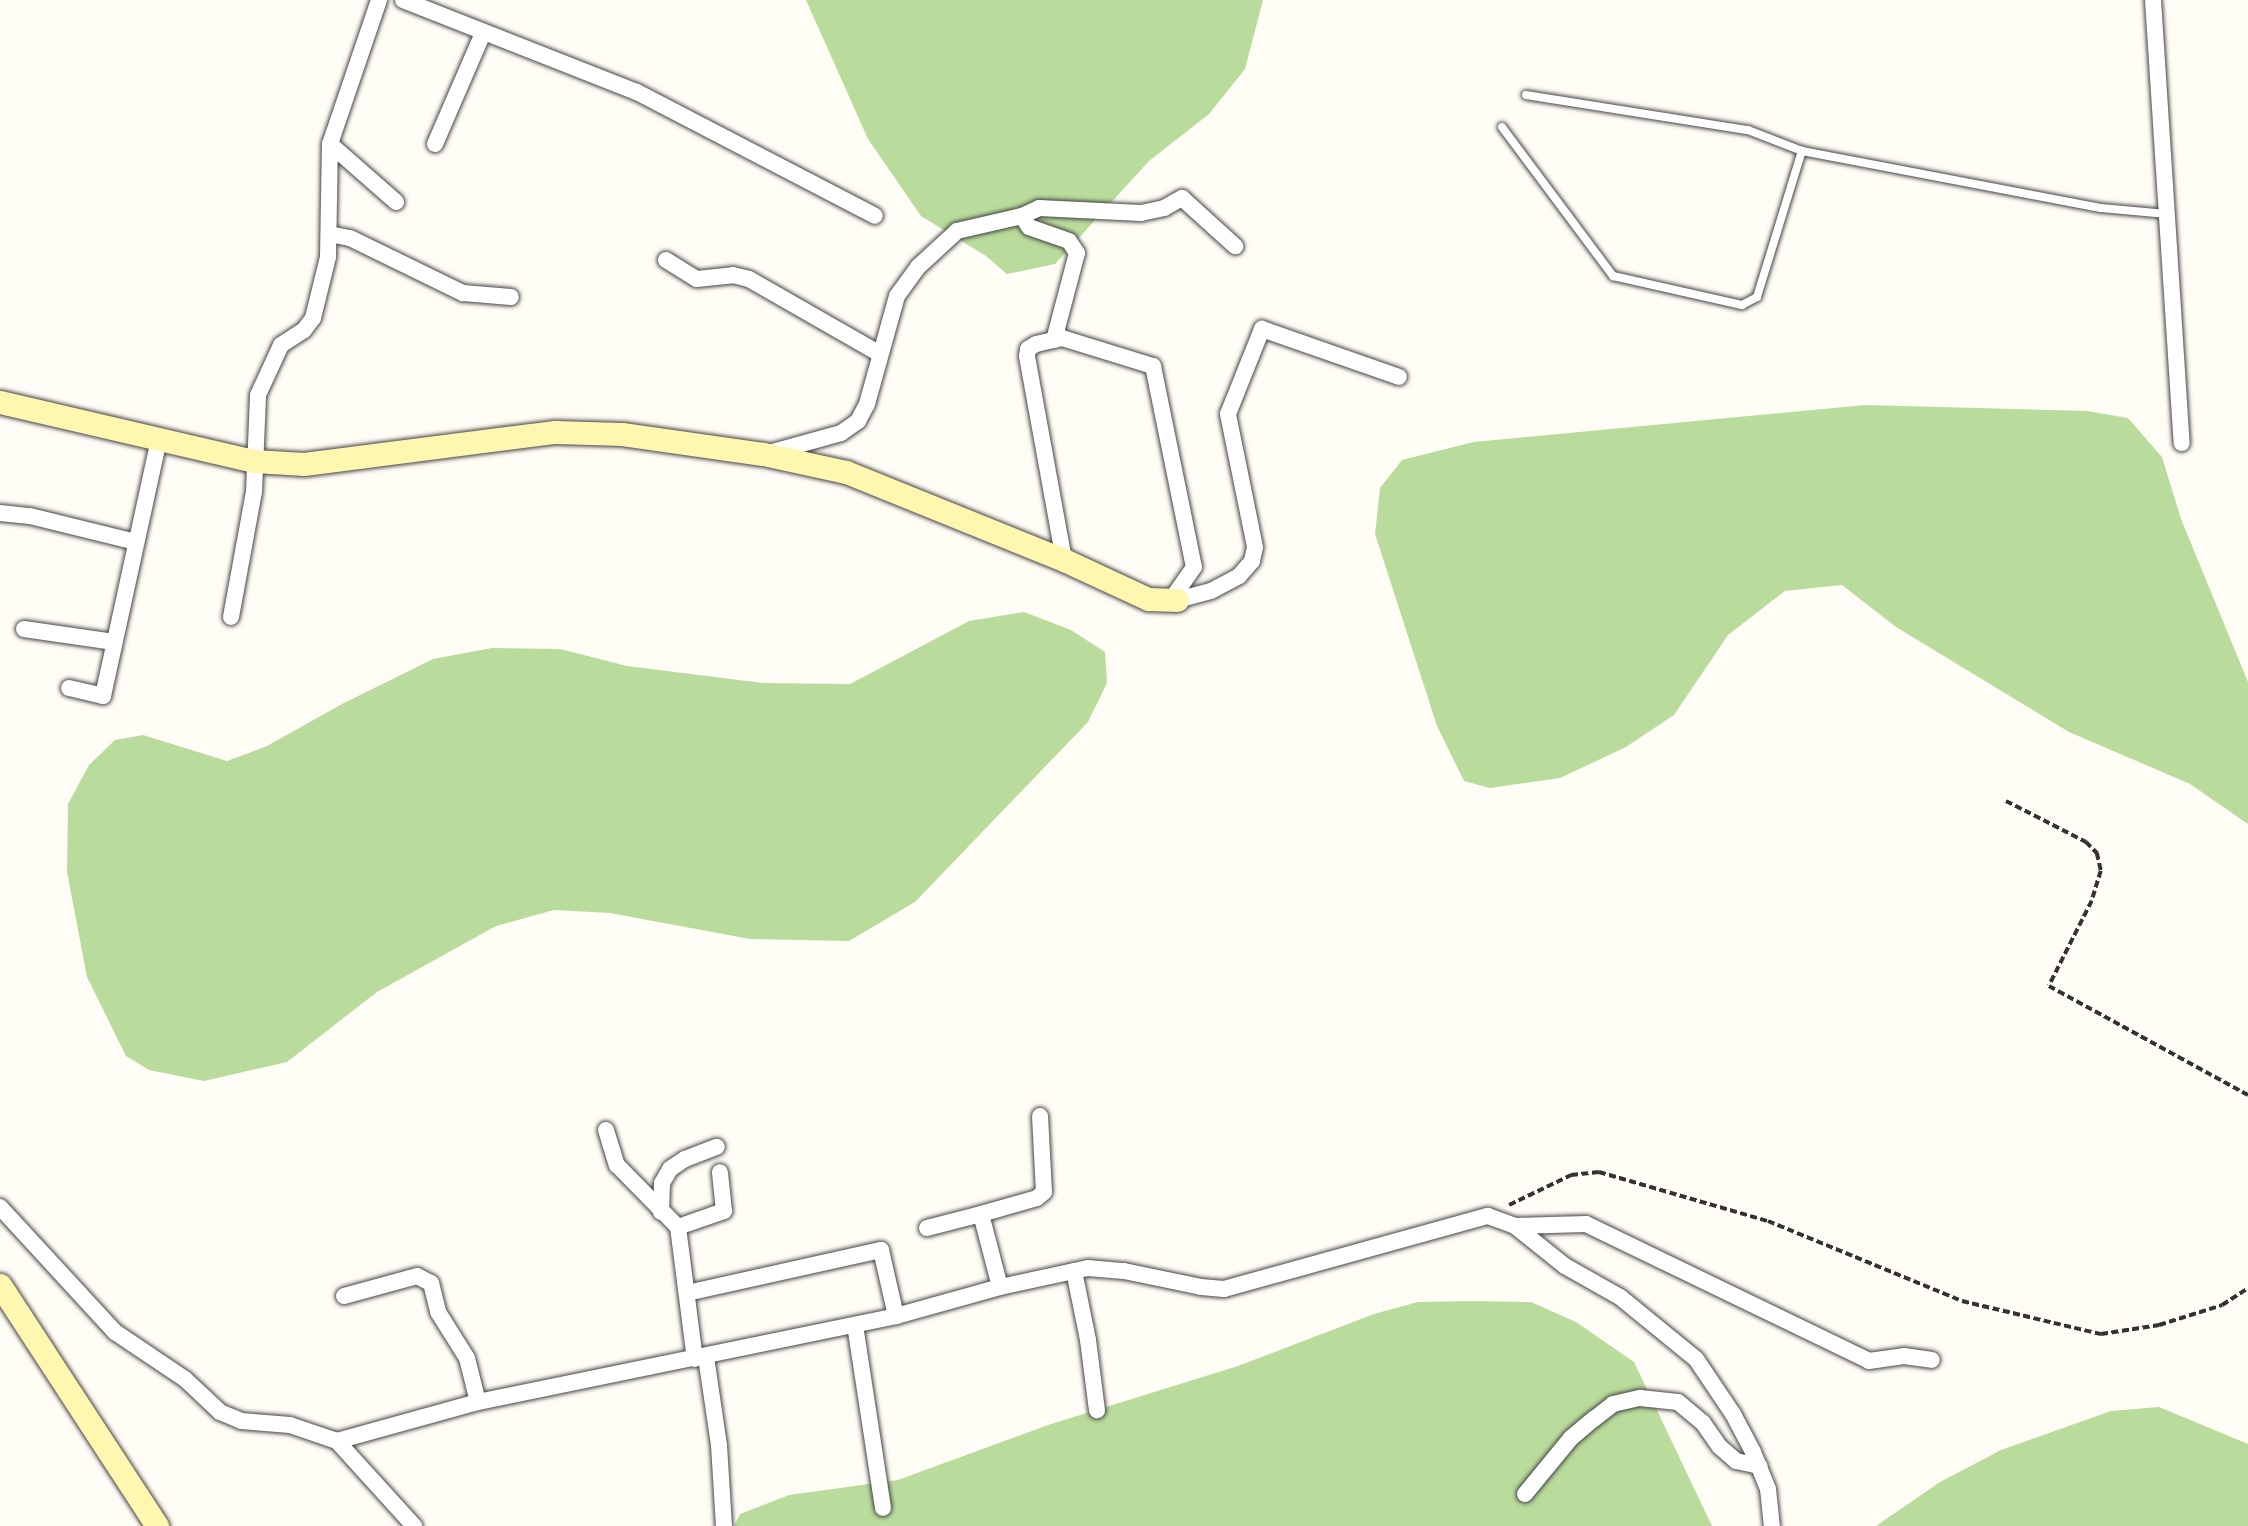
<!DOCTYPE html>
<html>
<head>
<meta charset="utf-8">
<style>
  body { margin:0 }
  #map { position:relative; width:2248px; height:1526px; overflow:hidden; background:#fffdf5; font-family:"IBM Plex Serif",serif }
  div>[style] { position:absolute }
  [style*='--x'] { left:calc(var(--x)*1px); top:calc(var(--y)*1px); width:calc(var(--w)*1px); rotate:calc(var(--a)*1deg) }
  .forest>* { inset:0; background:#b9dc9c }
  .path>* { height:3.5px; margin-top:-1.75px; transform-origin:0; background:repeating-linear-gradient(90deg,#333 0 7px,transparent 0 10.5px) }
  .roads { filter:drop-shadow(0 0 2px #444) drop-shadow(0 0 2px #444) }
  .lane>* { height:8px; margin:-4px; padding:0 4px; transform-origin:4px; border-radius:4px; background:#fff }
  .street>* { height:16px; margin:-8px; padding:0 8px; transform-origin:8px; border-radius:8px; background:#fff }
  .secondary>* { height:23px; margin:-11.5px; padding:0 11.5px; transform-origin:11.5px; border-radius:11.5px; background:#fff6b0 }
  span { translate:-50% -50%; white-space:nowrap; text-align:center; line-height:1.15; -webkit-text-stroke:7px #fff; paint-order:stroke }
</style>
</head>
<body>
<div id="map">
  <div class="forest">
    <i style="clip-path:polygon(806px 0,1263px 0,1245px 69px,1209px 114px,1149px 161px,1055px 264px,1007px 274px,986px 256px,921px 216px,868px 139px)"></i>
    <i style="clip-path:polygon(1865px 405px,2087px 411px,2128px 418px,2162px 457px,2181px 519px,2248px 682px,2248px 824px,2190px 784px,2069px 732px,1896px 627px,1842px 585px,1785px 591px,1728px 635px,1674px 715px,1626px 747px,1560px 778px,1490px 788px,1464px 781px,1437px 726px,1375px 534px,1380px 488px,1402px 460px,1474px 442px)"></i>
    <i style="clip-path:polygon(1024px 612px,1071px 630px,1105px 652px,1107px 683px,1088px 722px,915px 902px,849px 941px,750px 939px,610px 913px,554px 910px,496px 926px,377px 992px,287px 1062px,204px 1081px,149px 1070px,126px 1056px,87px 977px,67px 872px,68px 804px,89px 765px,115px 740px,143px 735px,227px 761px,267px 746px,342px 704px,433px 659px,492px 648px,560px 649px,627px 666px,763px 683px,850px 684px,969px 621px)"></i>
    <i style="clip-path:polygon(1472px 1301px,1531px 1302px,1576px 1322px,1634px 1362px,1712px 1526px,734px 1526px,740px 1514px,789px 1495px,898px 1480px,1051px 1424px,1238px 1366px,1374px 1314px,1418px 1302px)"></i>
    <i style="clip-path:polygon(2159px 1407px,2248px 1444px,2248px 1526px,1876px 1526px,1940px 1482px,2001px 1450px,2111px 1411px)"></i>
  </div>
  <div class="path">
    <i style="--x:2006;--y:801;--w:90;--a:27.1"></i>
    <i style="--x:2086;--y:842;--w:16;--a:45"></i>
    <i style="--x:2097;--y:853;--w:18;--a:77"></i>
    <i style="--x:2101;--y:871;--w:31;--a:107"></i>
    <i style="--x:2092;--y:901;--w:95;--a:116.8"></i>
    <i style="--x:2049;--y:986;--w:227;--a:28.7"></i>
    <i style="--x:1509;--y:1205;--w:69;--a:-25.8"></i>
    <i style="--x:1571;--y:1175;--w:28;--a:-6"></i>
    <i style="--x:1599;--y:1172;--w:176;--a:16.2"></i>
    <i style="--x:1768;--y:1221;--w:210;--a:22.4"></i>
    <i style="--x:1962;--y:1301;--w:143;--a:13.4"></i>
    <i style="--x:2101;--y:1334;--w:59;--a:-8.8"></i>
    <i style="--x:2159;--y:1325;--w:66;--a:-17.6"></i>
    <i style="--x:2222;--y:1305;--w:31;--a:-33"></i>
  </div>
  <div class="roads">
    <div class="lane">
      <i style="--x:1526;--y:95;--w:225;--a:9"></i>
      <i style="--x:1748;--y:130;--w:58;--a:21.3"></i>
      <i style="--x:1802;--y:151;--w:304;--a:10.8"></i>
      <i style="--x:2101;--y:208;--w:66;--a:5.2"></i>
      <i style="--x:1502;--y:127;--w:186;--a:53.3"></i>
      <i style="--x:1613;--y:276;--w:132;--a:12.7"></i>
      <i style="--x:1742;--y:305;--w:17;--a:-28"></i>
      <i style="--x:1757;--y:297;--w:153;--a:-72.9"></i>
    </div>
    <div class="street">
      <i style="--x:403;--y:0;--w:251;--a:21.5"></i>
      <i style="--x:637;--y:92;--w:268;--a:27.5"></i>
      <i style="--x:2153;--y:0;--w:444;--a:86.3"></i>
      <i style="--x:330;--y:144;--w:88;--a:41.3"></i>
      <i style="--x:435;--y:144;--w:121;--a:-66.6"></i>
      <i style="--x:329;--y:234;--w:21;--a:11"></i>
      <i style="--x:350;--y:238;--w:126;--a:26"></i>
      <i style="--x:463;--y:293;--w:48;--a:4.8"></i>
      <i style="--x:666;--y:260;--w:36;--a:32"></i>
      <i style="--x:697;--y:279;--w:36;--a:-6"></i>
      <i style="--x:733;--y:275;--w:16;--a:14"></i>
      <i style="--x:749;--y:279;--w:151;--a:29.8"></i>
      <i style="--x:1054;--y:340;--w:90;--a:-75.2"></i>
      <i style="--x:1077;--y:253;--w:14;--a:-124"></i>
      <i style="--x:1069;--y:241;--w:42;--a:-160.7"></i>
      <i style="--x:1029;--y:227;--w:13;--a:-122"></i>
      <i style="--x:1022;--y:216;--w:19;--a:-25"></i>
      <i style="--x:1039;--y:208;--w:102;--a:2.8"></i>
      <i style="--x:1141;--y:213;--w:24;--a:-12"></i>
      <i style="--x:1164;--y:208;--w:21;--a:-29"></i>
      <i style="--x:1182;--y:198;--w:72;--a:42.2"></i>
      <i style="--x:769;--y:453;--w:75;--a:-15.5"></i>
      <i style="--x:841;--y:433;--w:21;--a:-35"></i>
      <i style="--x:858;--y:421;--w:19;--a:-62"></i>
      <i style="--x:867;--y:404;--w:112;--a:-74.5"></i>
      <i style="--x:897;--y:296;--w:36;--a:-54"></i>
      <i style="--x:918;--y:267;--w:53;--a:-42.7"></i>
      <i style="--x:957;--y:231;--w:67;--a:-13"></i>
      <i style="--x:0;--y:513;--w:30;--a:6"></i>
      <i style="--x:30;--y:516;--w:109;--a:13.8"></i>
      <i style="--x:1064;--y:560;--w:207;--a:-100.3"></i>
      <i style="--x:1027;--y:356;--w:7;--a:-82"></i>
      <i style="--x:1028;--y:349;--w:9;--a:-32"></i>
      <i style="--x:1036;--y:344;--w:27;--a:-13"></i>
      <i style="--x:1062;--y:338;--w:95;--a:17.1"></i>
      <i style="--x:1153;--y:366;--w:205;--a:78.5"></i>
      <i style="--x:1194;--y:567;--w:40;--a:124.9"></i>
      <i style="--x:1177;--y:600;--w:35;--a:-15"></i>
      <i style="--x:1211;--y:591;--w:32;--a:-28"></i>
      <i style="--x:1239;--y:576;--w:20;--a:-49"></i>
      <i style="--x:1252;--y:561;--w:14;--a:-78"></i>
      <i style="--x:1255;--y:547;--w:136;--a:-101.5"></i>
      <i style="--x:1228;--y:414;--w:92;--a:-68.2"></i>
      <i style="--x:1262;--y:329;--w:145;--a:19.3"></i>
      <i style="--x:231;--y:617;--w:127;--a:-79.6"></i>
      <i style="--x:254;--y:492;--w:97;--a:-87.6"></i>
      <i style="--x:258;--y:395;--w:55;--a:-65.3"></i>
      <i style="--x:281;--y:345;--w:27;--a:-33"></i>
      <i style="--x:304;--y:330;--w:15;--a:-53"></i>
      <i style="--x:313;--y:318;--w:63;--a:-76.2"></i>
      <i style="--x:328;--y:257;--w:113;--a:-89"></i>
      <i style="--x:330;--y:144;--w:152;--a:-71.2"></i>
      <i style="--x:24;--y:629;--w:91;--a:8.2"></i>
      <i style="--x:69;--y:688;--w:35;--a:13"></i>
      <i style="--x:103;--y:696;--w:263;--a:-77.7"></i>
      <i style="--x:606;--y:1130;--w:37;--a:73"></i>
      <i style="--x:617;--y:1165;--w:87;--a:45.5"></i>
      <i style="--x:678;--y:1227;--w:133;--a:82.7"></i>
      <i style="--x:0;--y:1207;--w:170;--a:47.4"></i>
      <i style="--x:115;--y:1332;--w:84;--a:33.9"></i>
      <i style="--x:185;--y:1379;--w:48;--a:43.3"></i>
      <i style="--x:220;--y:1412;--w:23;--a:23"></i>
      <i style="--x:241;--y:1421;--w:49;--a:4.7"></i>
      <i style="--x:290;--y:1425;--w:50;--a:18.8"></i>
      <i style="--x:337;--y:1441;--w:115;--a:47.8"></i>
      <i style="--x:661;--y:1212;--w:29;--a:-88"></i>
      <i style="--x:662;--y:1183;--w:16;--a:-60"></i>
      <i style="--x:670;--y:1169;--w:18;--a:-34"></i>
      <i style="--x:685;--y:1159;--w:34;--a:-21"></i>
      <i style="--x:1515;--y:1226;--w:71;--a:-1.6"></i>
      <i style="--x:1586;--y:1224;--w:314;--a:25.8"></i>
      <i style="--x:1869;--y:1361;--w:35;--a:-8"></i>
      <i style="--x:1904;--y:1356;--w:28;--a:8"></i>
      <i style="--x:678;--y:1227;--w:49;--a:-19.2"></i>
      <i style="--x:724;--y:1211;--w:39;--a:-96"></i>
      <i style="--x:927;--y:1228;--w:56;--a:-14.5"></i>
      <i style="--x:1074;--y:1271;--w:70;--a:78.5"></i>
      <i style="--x:1088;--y:1340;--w:71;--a:82.7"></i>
      <i style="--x:1000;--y:1287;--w:75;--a:-104.6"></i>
      <i style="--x:981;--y:1214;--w:58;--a:-15.9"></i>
      <i style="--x:1037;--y:1198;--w:9;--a:-41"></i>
      <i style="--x:1044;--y:1192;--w:76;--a:-93"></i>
      <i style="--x:687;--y:1293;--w:199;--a:-12.5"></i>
      <i style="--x:881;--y:1250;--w:68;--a:77.2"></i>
      <i style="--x:344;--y:1296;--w:76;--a:-15.3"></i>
      <i style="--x:417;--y:1276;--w:16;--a:27"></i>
      <i style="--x:431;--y:1283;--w:30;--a:76"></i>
      <i style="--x:438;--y:1312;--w:54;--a:57.8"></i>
      <i style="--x:467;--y:1358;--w:45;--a:76"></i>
      <i style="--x:855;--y:1325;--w:185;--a:81.3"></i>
      <i style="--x:706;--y:1357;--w:89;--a:81.6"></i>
      <i style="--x:719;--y:1445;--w:81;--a:86.5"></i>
      <i style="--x:337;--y:1441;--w:146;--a:-15.5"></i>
      <i style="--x:478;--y:1402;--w:427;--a:-11.6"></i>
      <i style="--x:896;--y:1316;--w:108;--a:-15.6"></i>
      <i style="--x:1000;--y:1287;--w:90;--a:-12.2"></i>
      <i style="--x:1088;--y:1268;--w:36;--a:5"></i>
      <i style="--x:1124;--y:1271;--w:79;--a:11.7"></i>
      <i style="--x:1201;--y:1287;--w:23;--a:5"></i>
      <i style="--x:1224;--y:1289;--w:274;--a:-15.5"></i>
      <i style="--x:1488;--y:1216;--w:29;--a:20"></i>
      <i style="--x:1515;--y:1226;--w:64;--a:38.7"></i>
      <i style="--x:1565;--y:1266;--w:63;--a:29.4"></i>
      <i style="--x:1620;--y:1297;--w:98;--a:39.2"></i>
      <i style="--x:1696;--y:1359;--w:66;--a:56.1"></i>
      <i style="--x:1733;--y:1414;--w:43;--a:62.2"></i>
      <i style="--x:1753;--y:1452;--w:40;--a:68"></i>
      <i style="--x:1768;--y:1489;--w:37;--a:84"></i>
      <i style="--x:1525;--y:1494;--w:72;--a:-50.6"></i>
      <i style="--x:1571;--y:1438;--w:30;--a:-40"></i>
      <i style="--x:1594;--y:1419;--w:24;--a:-38"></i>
      <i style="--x:1613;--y:1404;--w:28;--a:-13"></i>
      <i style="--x:1640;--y:1398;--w:38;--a:6"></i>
      <i style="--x:1678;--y:1402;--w:33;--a:40"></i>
      <i style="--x:1703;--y:1423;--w:29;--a:55"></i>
      <i style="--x:1720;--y:1447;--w:21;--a:41"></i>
      <i style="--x:1736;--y:1461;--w:24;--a:12"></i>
    </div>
    <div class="secondary">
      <i style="--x:0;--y:402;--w:261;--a:13.1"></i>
      <i style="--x:254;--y:461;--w:50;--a:3.4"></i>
      <i style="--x:304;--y:464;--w:253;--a:-7.3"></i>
      <i style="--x:555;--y:432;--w:67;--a:1.7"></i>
      <i style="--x:622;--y:434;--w:142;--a:8.1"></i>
      <i style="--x:763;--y:454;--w:85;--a:12.2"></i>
      <i style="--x:846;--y:472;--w:235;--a:22"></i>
      <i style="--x:1064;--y:560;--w:93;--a:24.9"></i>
      <i style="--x:1148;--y:599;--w:29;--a:2"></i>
      <i style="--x:0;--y:1285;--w:288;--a:56.9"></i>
    </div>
  </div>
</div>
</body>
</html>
